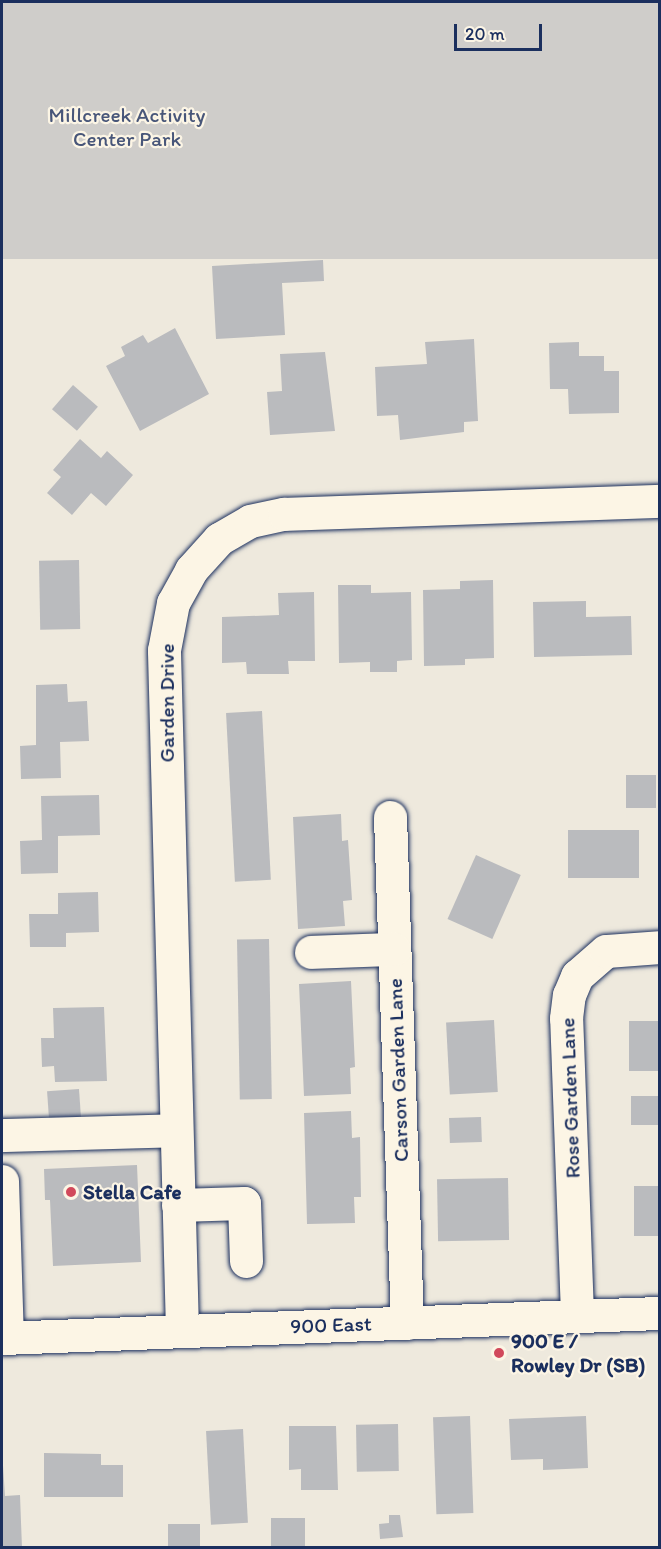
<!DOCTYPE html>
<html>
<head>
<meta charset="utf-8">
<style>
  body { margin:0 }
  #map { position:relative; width:661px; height:1549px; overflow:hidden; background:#eee9dd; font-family:Itim,sans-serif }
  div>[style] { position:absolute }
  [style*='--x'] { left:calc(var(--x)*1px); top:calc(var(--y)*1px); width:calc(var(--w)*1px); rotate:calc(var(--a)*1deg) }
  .green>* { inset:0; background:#cfcdca; transform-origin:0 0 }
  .building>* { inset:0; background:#babbbe; transform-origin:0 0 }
  .roads { filter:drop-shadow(0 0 2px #1b2f5e) drop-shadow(0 0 2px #1b2f5e) }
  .minor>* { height:33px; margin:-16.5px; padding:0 16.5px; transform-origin:16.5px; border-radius:16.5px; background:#fcf5e5 }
  .major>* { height:33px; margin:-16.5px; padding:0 16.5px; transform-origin:16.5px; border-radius:16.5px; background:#fcf5e5 }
  .dots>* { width:16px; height:16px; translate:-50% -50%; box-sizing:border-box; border:3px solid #fcf5e5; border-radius:50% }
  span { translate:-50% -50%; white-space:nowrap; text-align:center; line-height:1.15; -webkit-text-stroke:4.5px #fcf5e5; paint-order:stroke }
  .park-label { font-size:21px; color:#485679 }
  .street-label { font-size:21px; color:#1b2f5e }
  .poi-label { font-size:21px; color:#1b2f5e; font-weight:700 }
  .left { translate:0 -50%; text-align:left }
  .frame { position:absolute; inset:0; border:3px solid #1b2f5e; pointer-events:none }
  .scale { position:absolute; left:454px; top:24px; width:88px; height:27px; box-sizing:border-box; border:3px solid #1b2f5e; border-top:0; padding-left:8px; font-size:18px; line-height:21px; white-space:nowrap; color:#1b2f5e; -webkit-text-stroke:4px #fcf5e5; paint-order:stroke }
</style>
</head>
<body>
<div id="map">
  <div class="green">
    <i style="left:2px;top:2px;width:657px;height:257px"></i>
  </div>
  <div class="building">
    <i style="clip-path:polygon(323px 260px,324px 281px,282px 283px,285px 335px,216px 339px,212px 266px)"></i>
    <i style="clip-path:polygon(175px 328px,209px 394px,140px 431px,106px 366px,125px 356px,121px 347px,143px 335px,148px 343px)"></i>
    <i style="clip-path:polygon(474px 339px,478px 421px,464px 422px,464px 432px,400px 440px,398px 415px,377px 416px,375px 367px,427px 364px,425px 342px)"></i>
    <i style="clip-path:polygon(579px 342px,579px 356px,604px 356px,604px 371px,619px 371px,619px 413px,569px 414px,568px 389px,550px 389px,549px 343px)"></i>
    <i style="clip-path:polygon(325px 352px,335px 431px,270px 435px,267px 392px,282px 391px,280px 354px)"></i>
    <i style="left:73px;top:385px;width:33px;height:32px;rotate:41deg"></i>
    <i style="clip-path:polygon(80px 439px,101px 458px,107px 451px,133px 475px,106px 506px,91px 493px,72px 515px,47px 493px,61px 477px,53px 470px)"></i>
    <i style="left:79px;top:560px;width:69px;height:40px;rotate:89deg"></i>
    <i style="clip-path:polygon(493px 580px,494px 658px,465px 659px,465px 665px,424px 666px,423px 590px,460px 589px,460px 581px)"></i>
    <i style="clip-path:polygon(338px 585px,371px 585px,371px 593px,411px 592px,412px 660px,397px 661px,397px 672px,370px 672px,370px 662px,339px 663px)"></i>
    <i style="clip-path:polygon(314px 592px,315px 661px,288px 661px,289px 674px,247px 674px,246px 662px,222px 663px,222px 617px,279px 615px,278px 593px)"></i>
    <i style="clip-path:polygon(586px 601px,586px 617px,631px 616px,632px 655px,534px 657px,533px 602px)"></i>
    <i style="clip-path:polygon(67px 684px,68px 702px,87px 701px,89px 741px,60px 742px,61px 778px,21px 779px,20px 746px,36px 745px,36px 685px)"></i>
    <i style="left:262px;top:711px;width:169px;height:36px;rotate:87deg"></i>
    <i style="left:626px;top:775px;width:30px;height:33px"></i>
    <i style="clip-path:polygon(99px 795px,100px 835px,58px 836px,58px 873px,21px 874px,20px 841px,42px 840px,41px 796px)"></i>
    <i style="clip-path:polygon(341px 814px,342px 841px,348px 840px,352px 900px,343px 901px,345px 926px,298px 929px,293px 817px)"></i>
    <i style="left:639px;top:830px;width:48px;height:71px;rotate:90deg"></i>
    <i style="left:476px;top:855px;width:49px;height:70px;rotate:24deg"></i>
    <i style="clip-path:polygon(98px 892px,99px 932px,66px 933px,66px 947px,30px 947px,29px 914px,58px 914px,58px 893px)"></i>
    <i style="left:269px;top:939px;width:160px;height:32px;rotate:89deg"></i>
    <i style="clip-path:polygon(351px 981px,355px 1067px,350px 1068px,351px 1094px,304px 1096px,299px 984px)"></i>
    <i style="clip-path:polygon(104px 1007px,107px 1081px,55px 1082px,54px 1066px,42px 1067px,41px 1038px,54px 1038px,53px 1008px)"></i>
    <i style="left:494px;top:1020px;width:72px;height:48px;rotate:87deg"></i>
    <i style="left:660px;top:1021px;width:50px;height:31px;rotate:90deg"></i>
    <i style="left:79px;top:1089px;width:30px;height:32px;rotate:86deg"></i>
    <i style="left:660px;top:1096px;width:29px;height:29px;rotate:90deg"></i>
    <i style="clip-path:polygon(351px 1111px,352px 1138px,360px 1137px,361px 1197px,354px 1197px,355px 1223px,307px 1224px,304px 1113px)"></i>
    <i style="left:481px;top:1117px;width:25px;height:32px;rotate:88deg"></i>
    <i style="clip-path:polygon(137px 1165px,141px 1262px,53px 1266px,50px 1200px,45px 1200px,44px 1169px)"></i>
    <i style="left:508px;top:1178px;width:62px;height:71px;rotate:89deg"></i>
    <i style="left:634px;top:1186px;width:26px;height:50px"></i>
    <i style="left:470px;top:1416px;width:97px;height:37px;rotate:88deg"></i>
    <i style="clip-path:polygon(586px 1416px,588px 1468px,543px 1470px,543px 1459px,511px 1460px,509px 1419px)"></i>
    <i style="left:398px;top:1424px;width:47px;height:42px;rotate:89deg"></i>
    <i style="clip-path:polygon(289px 1426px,336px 1426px,338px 1490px,301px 1490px,301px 1469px,289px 1470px)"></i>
    <i style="left:243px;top:1429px;width:94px;height:37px;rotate:87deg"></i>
    <i style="clip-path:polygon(2px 1450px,5px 1496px,20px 1495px,22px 1548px,2px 1548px)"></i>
    <i style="clip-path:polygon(44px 1453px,101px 1454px,101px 1465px,123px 1465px,123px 1497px,44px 1497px)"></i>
    <i style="clip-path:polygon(389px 1515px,400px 1515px,403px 1537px,380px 1539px,379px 1524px,389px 1523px)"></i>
    <i style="left:271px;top:1518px;width:34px;height:30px"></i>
    <i style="left:168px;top:1524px;width:32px;height:24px"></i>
  </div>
  <div class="roads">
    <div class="minor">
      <i style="--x:390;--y:817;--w:506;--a:88.08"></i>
      <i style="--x:311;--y:952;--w:83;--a:-2.1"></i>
      <i style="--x:2;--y:1135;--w:174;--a:-1.6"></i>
      <i style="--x:2;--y:1181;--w:157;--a:88.2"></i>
      <i style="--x:178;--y:1205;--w:66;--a:-1.7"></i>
      <i style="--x:244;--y:1203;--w:58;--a:88"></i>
      <i style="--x:577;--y:1314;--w:296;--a:-92.1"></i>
      <i style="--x:566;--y:1018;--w:23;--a:-83"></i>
      <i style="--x:569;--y:995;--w:21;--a:-67"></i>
      <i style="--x:577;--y:976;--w:38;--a:-41"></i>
      <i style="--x:606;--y:951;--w:54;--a:-4.2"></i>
      <i style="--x:182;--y:1330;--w:680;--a:-91.52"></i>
      <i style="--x:164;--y:650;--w:48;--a:-79.2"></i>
      <i style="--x:173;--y:603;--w:38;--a:-61"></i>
      <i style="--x:191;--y:570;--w:42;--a:-47.9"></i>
      <i style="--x:219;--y:539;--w:36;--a:-30"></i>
      <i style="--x:250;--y:521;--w:35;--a:-12"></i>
      <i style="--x:284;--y:514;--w:376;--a:-2"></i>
    </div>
    <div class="major">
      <i style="--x:2;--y:1338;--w:658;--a:-2.18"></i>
    </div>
  </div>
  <div class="dots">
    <i style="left:71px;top:1192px;background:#d1495b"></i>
    <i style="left:499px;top:1353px;background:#d1495b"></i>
  </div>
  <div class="park-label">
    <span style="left:127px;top:127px">Millcreek Activity<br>Center Park</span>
  </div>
  <div class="street-label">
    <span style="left:167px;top:703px;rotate:-90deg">Garden Drive</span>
    <span style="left:398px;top:1070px;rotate:-92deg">Carson Garden Lane</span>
    <span style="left:570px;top:1098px;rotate:-92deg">Rose Garden Lane</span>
    <span style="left:331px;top:1325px;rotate:-2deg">900 East</span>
  </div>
  <div class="poi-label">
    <span class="left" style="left:83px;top:1192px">Stella Cafe</span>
    <span class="left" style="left:511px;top:1353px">900 E /<br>Rowley Dr (SB)</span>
  </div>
  <div class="frame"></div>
  <div class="scale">20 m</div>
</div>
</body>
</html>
